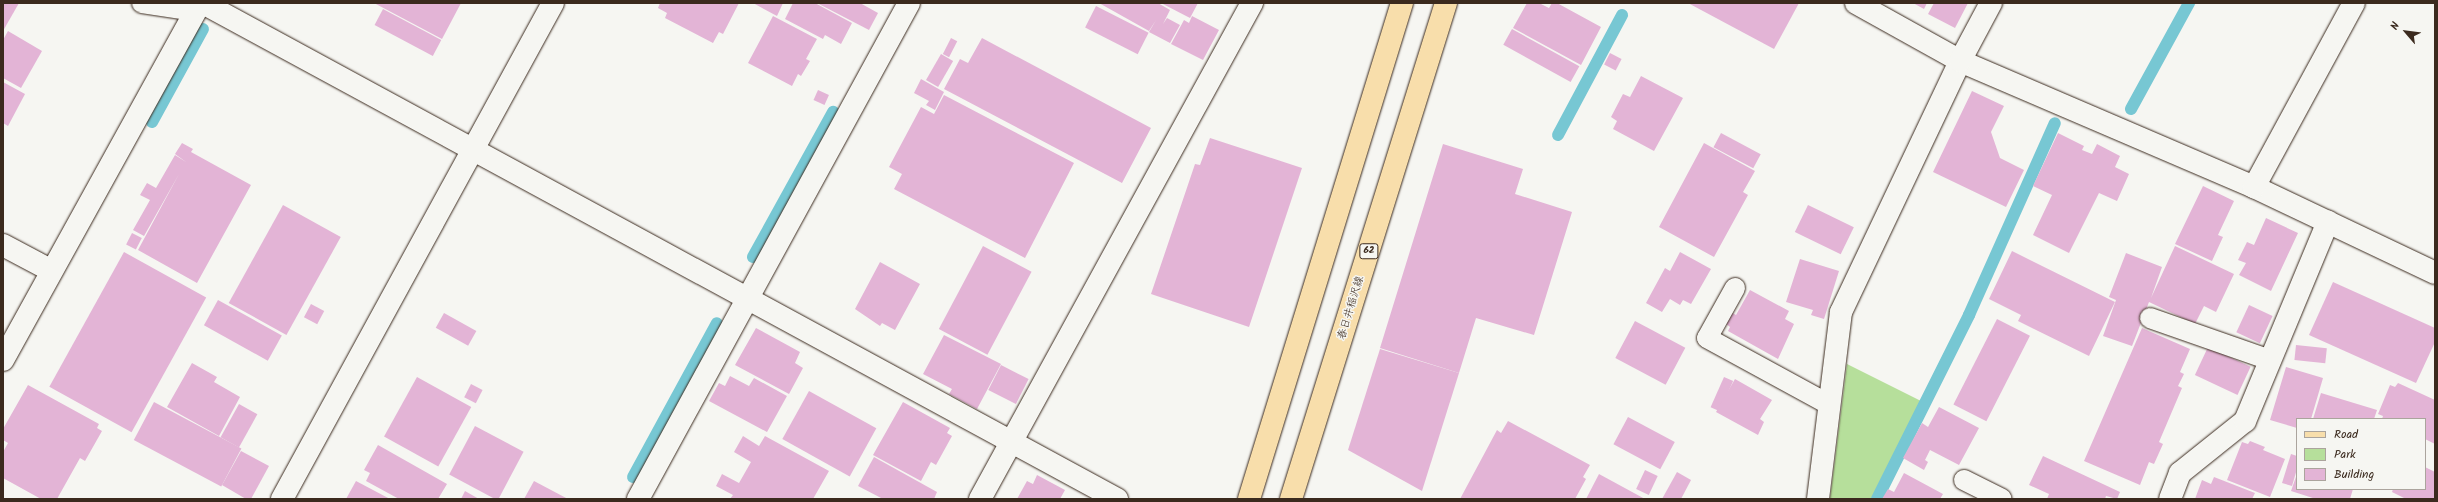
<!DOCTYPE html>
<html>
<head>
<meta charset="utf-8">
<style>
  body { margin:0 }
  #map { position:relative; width:2438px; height:502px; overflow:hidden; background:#f6f6f2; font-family:Kalam,"Klee One",sans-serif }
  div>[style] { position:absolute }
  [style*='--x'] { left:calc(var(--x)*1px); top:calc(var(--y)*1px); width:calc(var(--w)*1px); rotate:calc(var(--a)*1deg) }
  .green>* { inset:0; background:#b6df9b }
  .stream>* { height:12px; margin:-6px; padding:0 6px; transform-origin:6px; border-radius:6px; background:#77c7d3 }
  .building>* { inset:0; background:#e3b4d6; transform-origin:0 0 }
  .roads { filter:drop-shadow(0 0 1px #3b2a1e) drop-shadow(0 0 1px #3b2a1e) }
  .service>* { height:20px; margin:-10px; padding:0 10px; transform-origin:10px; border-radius:10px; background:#f6f6f2 }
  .minor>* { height:22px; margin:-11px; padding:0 11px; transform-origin:11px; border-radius:11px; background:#f6f6f2 }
  .primary>* { height:22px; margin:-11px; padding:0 11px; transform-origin:11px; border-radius:11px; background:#f8deab }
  span { translate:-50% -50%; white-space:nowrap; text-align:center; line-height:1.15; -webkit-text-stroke:3px #f6f6f2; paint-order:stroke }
  .shield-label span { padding:1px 3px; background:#f6f6f2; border:1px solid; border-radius:3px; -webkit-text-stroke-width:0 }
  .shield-label { font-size:10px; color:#3b2a1e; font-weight:700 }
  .street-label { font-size:11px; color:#3b2a1e }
  .frame { position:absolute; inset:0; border:4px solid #3b2a1e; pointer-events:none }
  .legend { position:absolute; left:2296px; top:418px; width:130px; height:72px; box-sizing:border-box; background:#f6f6f2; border:1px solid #aba49d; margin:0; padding:5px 7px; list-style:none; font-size:12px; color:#3b2a1e }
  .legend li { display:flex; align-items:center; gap:8px; height:20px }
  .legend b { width:20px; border:1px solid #aba49d }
  .north { position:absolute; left:2386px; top:12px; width:40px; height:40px; -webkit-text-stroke:3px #f6f6f2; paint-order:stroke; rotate:298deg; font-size:11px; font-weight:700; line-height:16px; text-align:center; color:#3b2a1e }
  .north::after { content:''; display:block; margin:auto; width:14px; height:18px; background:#3b2a1e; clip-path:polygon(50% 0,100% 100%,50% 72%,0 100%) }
</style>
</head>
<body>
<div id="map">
  <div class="green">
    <i style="clip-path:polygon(1847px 364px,1921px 401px,1871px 499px,1830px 499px)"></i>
  </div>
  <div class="stream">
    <i style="--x:2131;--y:109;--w:121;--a:-61.3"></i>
    <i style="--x:152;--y:122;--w:106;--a:-61.3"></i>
    <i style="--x:1558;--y:135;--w:136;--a:-61.9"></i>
    <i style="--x:753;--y:257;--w:166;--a:-61.1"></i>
    <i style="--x:633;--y:477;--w:175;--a:-61.4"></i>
    <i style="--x:1877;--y:499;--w:206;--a:-63.4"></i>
    <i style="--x:1969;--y:315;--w:210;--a:-65.9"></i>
  </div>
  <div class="building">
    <i style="clip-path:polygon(3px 3px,19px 3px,3px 31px)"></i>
    <i style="clip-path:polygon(374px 3px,461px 3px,442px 39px)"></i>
    <i style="clip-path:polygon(660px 3px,739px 3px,723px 34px,719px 32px,713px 43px,665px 18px,667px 13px,658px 8px)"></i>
    <i style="clip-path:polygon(753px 3px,783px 3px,777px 16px)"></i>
    <i style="clip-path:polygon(793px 3px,815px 3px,852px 23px,841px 44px,825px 35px,823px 39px,785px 19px)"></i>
    <i style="clip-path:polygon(817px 3px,860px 3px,878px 13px,869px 30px)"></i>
    <i style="clip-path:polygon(1099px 3px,1158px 3px,1170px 10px,1163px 24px,1167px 18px,1180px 25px,1170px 43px,1149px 32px,1156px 20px,1149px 31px)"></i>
    <i style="clip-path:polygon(1161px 3px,1198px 3px,1190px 18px)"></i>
    <i style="clip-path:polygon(1527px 3px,1539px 3px,1549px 8px,1552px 3px,1557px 3px,1601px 27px,1581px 65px,1513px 28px)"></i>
    <i style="clip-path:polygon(1688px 3px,1799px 3px,1774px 49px)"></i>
    <i style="clip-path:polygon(1913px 3px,1927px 3px,1924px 9px)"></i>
    <i style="clip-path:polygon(1934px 3px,1968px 3px,1955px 28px,1928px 14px)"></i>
    <i style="left:1096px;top:6px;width:59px;height:24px;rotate:27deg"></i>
    <i style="left:383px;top:9px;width:66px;height:18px;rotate:28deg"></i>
    <i style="clip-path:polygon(773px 16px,817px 39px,806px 59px,810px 61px,801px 76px,798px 74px,792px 86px,748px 63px)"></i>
    <i style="clip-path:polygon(1192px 16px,1219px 30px,1203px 60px,1171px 44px,1184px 20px,1189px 23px)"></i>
    <i style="left:1512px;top:29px;width:77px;height:18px;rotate:29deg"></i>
    <i style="clip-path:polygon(8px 31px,42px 51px,21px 88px,3px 78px,3px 40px)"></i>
    <i style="left:951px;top:38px;width:7px;height:18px;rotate:27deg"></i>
    <i style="clip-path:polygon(982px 38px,1151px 128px,1122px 183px,944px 89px,960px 59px,968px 63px)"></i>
    <i style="left:1610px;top:53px;width:13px;height:13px;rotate:27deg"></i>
    <i style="left:941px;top:54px;width:14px;height:30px;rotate:30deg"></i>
    <i style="clip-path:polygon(1641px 76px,1683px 98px,1654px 151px,1613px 129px,1617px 121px,1611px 117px,1623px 94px,1630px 97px)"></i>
    <i style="clip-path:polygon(921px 79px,944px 92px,935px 110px,926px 105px,929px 101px,914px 93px)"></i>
    <i style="clip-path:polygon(3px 82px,25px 94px,8px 126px,3px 123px)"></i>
    <i style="left:818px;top:90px;width:12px;height:11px;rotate:24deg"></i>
    <i style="clip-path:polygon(1972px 91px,2004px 106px,1991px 132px,2000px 158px,2024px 170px,2006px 207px,1933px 172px)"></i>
    <i style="clip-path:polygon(944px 95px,1074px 163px,1025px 258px,894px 189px,902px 174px,889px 167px,921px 107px,934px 114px)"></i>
    <i style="left:1721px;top:133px;width:45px;height:16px;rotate:28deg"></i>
    <i style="clip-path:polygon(2058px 133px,2084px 146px,2082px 150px,2092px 154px,2097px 144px,2120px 156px,2115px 167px,2129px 174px,2117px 201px,2099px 193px,2069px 253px,2033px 235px,2052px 195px,2033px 186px)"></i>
    <i style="clip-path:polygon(1210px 138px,1302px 168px,1249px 327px,1151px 294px,1195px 164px,1200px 165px)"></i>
    <i style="clip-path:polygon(182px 143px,193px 149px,191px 152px,251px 185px,197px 283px,138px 250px,179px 174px,144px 236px,133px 230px,150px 200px,140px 195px,147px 183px,156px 188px,175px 155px,186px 162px,175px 154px)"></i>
    <i style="clip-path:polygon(1704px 143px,1755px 171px,1743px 192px,1748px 195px,1714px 257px,1659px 227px)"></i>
    <i style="clip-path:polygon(1443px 144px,1523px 169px,1515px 194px,1572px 212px,1534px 335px,1476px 318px,1459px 373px,1380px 348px)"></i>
    <i style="clip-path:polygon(2203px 186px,2234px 201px,2218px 235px,2223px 237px,2212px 261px,2175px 244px)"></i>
    <i style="left:283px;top:205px;width:66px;height:112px;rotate:29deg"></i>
    <i style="left:1808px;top:205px;width:51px;height:30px;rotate:26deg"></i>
    <i style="clip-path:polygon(2266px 218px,2298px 233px,2271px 291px,2239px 275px,2246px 263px,2238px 260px,2247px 242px,2254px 245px)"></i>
    <i style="left:132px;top:233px;width:11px;height:13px;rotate:27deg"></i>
    <i style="left:983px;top:246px;width:55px;height:94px;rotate:28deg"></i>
    <i style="clip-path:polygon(2175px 246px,2234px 274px,2216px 312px,2204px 306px,2195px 324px,2149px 302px,2132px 346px,2103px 336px,2116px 300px,2109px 297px,2126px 253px,2162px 267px,2151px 298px)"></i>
    <i style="clip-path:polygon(2012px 251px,2115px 302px,2089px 356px,2018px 321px,2021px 315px,1989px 299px)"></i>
    <i style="left:124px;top:252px;width:94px;height:154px;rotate:29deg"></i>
    <i style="clip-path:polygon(1680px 252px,1711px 269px,1691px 304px,1683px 300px,1680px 305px,1670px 299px,1662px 312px,1646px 303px,1665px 268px,1670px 271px)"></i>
    <i style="clip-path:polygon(1800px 259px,1839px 271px,1824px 319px,1811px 315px,1813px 310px,1786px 302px)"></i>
    <i style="clip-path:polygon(880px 262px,920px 284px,895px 330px,882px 323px,880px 326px,855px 309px)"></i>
    <i style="clip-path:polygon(2333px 282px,2435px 328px,2435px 342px,2416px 383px,2309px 335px)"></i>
    <i style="clip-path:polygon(1750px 290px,1789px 311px,1785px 319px,1794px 324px,1778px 359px,1728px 331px,1730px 327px,1725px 323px,1731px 312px,1736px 315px)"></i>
    <i style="left:218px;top:300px;width:73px;height:29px;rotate:29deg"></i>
    <i style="left:311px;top:304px;width:15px;height:15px;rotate:28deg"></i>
    <i style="left:2249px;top:305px;width:26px;height:30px;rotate:25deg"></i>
    <i style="left:444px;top:313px;width:37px;height:17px;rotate:29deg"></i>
    <i style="left:1997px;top:319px;width:37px;height:96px;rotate:27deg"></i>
    <i style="left:1635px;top:321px;width:57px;height:42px;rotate:28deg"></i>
    <i style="clip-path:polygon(756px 328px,800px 352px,795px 363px,803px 368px,789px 394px,735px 365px)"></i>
    <i style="clip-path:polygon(2142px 328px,2190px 349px,2180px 372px,2184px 374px,2178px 386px,2182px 388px,2159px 442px,2163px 444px,2154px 464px,2149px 462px,2140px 485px,2084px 461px)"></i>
    <i style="clip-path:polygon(944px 335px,1001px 364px,977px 409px,949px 394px,952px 389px,923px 374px)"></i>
    <i style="left:2296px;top:345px;width:31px;height:15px;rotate:6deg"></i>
    <i style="left:2208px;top:347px;width:47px;height:31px;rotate:25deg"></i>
    <i style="clip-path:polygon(1380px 349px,1459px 373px,1422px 491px,1348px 450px)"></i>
    <i style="clip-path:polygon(192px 363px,217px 377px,214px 382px,240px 397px,219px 436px,167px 407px)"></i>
    <i style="left:1001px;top:365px;width:31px;height:28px;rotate:27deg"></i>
    <i style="clip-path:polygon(2286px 367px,2323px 378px,2311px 419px,2297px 419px,2297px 428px,2270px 420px)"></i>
    <i style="clip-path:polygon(730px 376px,749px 386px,754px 378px,787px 396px,767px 432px,709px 401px,719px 383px,725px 386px)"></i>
    <i style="left:417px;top:377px;width:62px;height:68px;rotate:29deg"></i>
    <i style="left:1724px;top:377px;width:10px;height:33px;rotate:24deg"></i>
    <i style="clip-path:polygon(1735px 379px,1772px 400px,1760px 419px,1764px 422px,1758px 435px,1716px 412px)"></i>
    <i style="clip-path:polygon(2398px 383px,2435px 400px,2435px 444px,2425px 439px,2425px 419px,2382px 419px,2383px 416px,2378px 414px,2390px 385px,2395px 387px)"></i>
    <i style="left:471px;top:384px;width:13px;height:15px;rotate:27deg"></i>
    <i style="clip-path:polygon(28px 385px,99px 424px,97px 428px,102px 431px,85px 461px,80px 458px,57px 499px,41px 499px,3px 478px,3px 452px,8px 443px,3px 440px,3px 429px)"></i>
    <i style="left:809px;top:391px;width:77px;height:55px;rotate:29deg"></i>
    <i style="clip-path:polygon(2321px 393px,2377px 410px,2374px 419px,2313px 419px)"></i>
    <i style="left:154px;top:402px;width:99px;height:43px;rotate:28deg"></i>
    <i style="clip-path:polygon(903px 402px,950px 428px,947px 433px,952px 436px,936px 465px,931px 462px,921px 481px,873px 455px)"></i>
    <i style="left:239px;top:404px;width:21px;height:38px;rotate:29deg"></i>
    <i style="clip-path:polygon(1939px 407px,1979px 428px,1959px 465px,1930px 450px,1925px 460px,1928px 462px,1924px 470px,1903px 458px,1922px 423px,1928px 427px)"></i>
    <i style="left:1628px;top:417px;width:53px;height:31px;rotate:28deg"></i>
    <i style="clip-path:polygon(1508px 421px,1590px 465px,1583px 477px,1586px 479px,1575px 499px,1460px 499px,1497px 430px,1501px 433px)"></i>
    <i style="left:475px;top:426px;width:55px;height:55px;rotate:28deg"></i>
    <i style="clip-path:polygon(743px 436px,759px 446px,765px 436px,829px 471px,813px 499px,730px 499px,733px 495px,716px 486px,722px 474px,739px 483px,751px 462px,734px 452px)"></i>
    <i style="clip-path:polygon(2250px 441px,2265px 447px,2263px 450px,2285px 459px,2270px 497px,2227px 480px,2242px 442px,2248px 444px)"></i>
    <i style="clip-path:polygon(378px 445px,447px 484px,438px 499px,399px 499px,366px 481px,370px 473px,364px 470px)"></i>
    <i style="clip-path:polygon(241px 451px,269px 466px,251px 499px,246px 499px,222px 485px)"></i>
    <i style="clip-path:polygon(2291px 454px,2297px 456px,2297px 469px,2292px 486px,2282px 483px)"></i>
    <i style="clip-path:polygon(2043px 456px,2120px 492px,2117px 499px,2106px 496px,2105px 499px,2047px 499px,2049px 494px,2029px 485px)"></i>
    <i style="clip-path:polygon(874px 457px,937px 492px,934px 499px,883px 499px,858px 486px)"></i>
    <i style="clip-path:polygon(2425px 467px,2435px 472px,2435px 499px,2406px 499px,2392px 492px,2393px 489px,2425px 489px)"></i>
    <i style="left:1645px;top:470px;width:14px;height:21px;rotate:25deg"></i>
    <i style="clip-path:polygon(1677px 472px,1691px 480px,1681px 499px,1662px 499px)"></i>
    <i style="clip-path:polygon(1904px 473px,1943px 494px,1940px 499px,1882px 499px,1888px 489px,1894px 492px)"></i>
    <i style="clip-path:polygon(1599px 474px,1645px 499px,1586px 499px)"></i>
    <i style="clip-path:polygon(2297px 474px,2297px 489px,2353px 489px,2350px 499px,2316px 499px,2291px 491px)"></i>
    <i style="clip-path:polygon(1037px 475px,1065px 490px,1060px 499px,1017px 499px,1027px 481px,1033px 484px)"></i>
    <i style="clip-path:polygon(2214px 477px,2255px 493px,2252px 499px,2195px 499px,2202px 480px,2211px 484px)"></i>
    <i style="clip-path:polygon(356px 481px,390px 499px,346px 499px)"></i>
    <i style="clip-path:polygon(534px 481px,568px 499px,524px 499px)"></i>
    <i style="clip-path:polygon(465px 491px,479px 499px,461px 499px)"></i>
  </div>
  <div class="roads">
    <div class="service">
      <i style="--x:142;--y:3;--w:54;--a:8.6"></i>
      <i style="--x:1735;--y:288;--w:57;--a:119.2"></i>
      <i style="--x:1707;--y:338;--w:140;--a:28.6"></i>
      <i style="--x:2150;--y:318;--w:127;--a:19.3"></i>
      <i style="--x:1964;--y:480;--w:42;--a:26.6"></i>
    </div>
    <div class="minor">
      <i style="--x:203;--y:3;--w:1040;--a:28.49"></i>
      <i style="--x:1856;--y:3;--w:119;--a:29.1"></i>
      <i style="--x:1960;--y:61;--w:320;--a:23.2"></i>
      <i style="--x:2254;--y:187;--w:200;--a:25.4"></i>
      <i style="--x:2254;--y:187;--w:209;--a:-61.5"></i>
      <i style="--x:3;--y:245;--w:55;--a:28"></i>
      <i style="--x:3;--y:360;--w:408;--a:-61.1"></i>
      <i style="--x:282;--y:499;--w:565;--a:-61.35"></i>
      <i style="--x:638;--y:499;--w:565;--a:-61.35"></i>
      <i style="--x:980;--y:499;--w:566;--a:-61.26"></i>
      <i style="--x:1818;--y:499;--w:188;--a:-83"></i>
      <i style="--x:1841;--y:312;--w:278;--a:-64.6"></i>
      <i style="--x:1960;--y:61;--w:66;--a:-61.9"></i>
      <i style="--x:2170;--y:499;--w:28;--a:-69"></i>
      <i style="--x:2180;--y:473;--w:83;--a:-38.7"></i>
      <i style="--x:2245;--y:421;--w:216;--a:-67.4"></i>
    </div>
    <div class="primary">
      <i style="--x:1249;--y:499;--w:519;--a:-72.86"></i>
      <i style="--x:1291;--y:499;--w:520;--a:-72.65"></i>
    </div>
  </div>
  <div class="shield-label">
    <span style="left:1369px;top:251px">62</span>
  </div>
  <div class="street-label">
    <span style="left:1351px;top:308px;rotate:-73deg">春日井稲沢線</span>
  </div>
  <div class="frame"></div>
  <ul class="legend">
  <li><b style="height:5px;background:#f8deab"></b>Road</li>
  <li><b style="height:11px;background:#b6df9b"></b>Park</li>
  <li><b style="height:11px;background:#e3b4d6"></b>Building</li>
  </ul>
  <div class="north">N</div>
</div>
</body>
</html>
